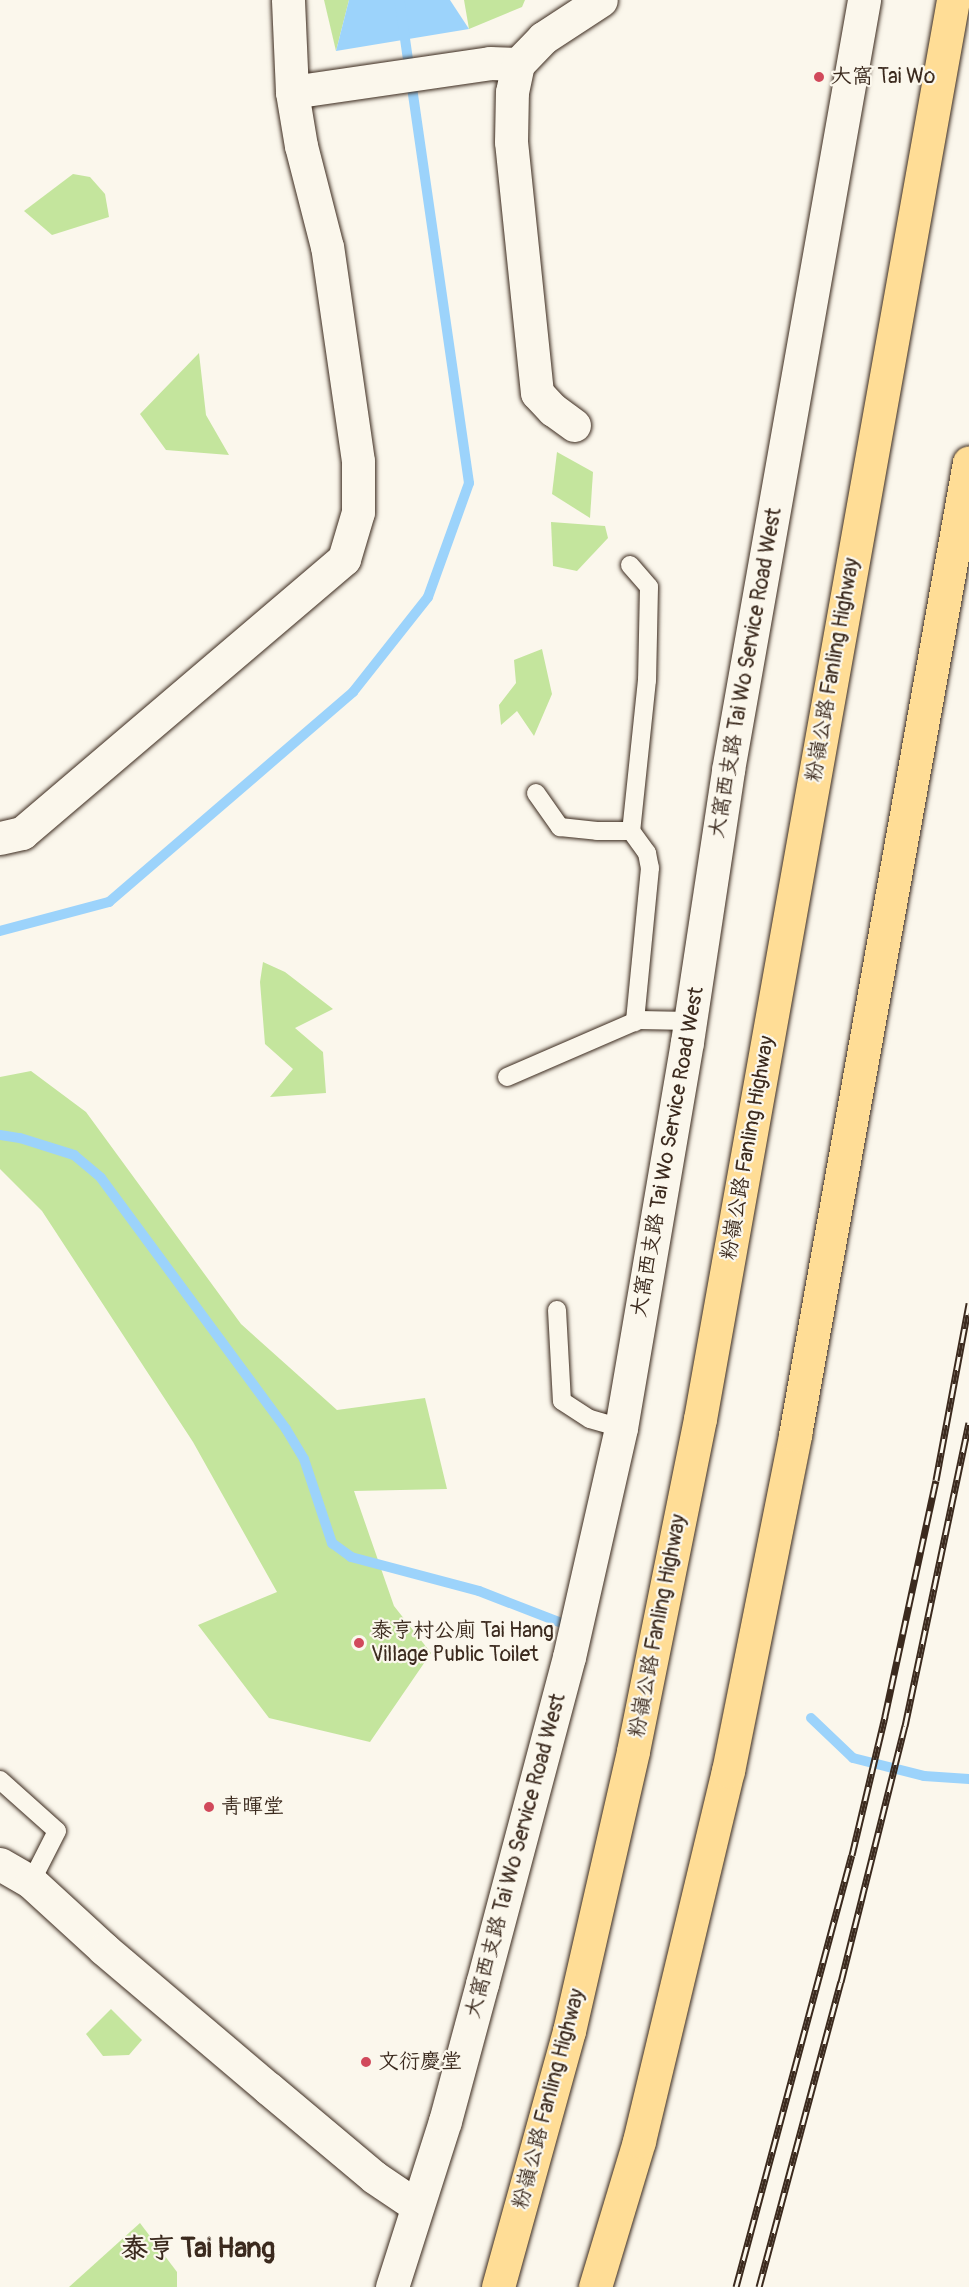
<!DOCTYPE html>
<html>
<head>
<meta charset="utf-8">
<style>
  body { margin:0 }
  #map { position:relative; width:969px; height:2287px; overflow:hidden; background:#fbf7ec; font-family:Pangolin,"LXGW WenKai TC",sans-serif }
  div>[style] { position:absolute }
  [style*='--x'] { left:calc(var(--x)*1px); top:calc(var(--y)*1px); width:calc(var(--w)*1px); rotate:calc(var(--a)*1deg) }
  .green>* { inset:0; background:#c4e59d }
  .water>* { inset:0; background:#9cd3fb }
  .stream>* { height:10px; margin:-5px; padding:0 5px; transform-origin:5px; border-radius:5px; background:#9cd3fb }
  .roads { filter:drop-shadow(0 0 2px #3b2a1e) drop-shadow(0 0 2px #3b2a1e) }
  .service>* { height:18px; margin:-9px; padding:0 9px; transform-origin:9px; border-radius:9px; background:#fbf7ec }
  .minor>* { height:33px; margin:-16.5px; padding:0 16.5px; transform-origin:16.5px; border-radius:16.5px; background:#fbf7ec }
  .secondary>* { height:33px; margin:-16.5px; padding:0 16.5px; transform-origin:16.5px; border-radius:16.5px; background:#fbf7ec }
  .motorway>* { height:33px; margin:-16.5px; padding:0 16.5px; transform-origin:16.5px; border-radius:16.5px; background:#ffdd96 }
  .rail>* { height:7px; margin-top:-3.5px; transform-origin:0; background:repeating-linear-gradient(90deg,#fbf7ec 0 14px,#3b2a1e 0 28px); box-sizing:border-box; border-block:2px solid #3b2a1e }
  .dots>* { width:16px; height:16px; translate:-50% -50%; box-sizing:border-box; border:3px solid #fbf7ec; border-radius:50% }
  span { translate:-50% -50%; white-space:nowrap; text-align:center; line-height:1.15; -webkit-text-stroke:4.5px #fbf7ec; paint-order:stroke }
  .poi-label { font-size:21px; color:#3b2a1e }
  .left { translate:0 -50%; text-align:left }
  .street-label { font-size:21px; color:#3b2a1e }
  .district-label { font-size:27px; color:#3b2a1e; font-weight:700 }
</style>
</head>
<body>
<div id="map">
  <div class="green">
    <i style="clip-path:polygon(324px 0,349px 0,336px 51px)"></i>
    <i style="clip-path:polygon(464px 0,525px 0,522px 7px,469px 29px)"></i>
    <i style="clip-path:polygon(73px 174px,90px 177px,105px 194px,109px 217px,52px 235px,24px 211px)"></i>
    <i style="clip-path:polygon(199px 353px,206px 415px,229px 455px,166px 450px,140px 414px)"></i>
    <i style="clip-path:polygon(557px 452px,593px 472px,590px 518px,552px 494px)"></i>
    <i style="clip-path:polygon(551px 522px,605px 526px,608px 538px,577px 571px,553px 566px)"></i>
    <i style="clip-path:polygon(542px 649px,552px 694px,534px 736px,517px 711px,501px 725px,499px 705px,516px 683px,514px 660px)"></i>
    <i style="clip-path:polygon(263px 962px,285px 972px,333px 1009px,295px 1028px,323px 1052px,326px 1093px,270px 1097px,293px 1069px,265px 1044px,260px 982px)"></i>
    <i style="clip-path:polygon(31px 1071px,86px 1112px,241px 1324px,337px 1410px,425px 1398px,447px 1489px,354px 1491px,394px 1606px,431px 1653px,370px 1742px,269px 1718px,198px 1625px,277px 1592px,193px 1442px,42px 1211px,0 1169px,0 1077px)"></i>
    <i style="clip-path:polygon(111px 2009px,142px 2040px,129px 2055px,103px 2056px,86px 2034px)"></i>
    <i style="clip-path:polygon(140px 2223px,177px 2272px,177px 2287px,69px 2287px)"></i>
  </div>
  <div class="water">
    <i style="clip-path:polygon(349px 0,450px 0,469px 29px,336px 51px)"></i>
  </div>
  <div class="stream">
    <i style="--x:0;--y:931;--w:113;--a:-14.9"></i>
    <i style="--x:109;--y:902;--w:322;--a:-40.7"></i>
    <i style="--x:353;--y:692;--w:121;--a:-51.7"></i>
    <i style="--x:428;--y:597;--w:121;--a:-70.2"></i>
    <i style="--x:469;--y:483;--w:488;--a:-98.2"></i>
    <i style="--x:0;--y:1135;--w:20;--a:9"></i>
    <i style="--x:20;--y:1138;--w:57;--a:17.5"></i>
    <i style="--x:74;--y:1155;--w:35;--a:40"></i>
    <i style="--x:101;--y:1178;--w:312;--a:53.6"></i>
    <i style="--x:286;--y:1429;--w:35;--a:59"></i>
    <i style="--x:304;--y:1459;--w:89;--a:71.6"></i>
    <i style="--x:332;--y:1543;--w:24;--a:36"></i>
    <i style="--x:351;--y:1557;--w:132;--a:14.9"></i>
    <i style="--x:479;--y:1591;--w:100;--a:21.2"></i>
    <i style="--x:811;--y:1718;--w:58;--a:43.6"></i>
    <i style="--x:853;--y:1758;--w:73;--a:14.2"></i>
    <i style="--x:924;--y:1776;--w:45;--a:3.8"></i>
  </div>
  <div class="roads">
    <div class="service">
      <i style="--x:630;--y:565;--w:29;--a:49"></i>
      <i style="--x:649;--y:587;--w:93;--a:91.2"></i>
      <i style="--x:647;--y:680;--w:152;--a:96"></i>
      <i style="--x:536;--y:793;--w:42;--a:54.8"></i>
      <i style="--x:560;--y:827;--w:37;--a:6"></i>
      <i style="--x:597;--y:831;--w:34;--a:0"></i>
      <i style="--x:631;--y:831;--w:27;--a:54"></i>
      <i style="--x:647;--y:853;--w:15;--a:79"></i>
      <i style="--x:650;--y:868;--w:155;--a:95.6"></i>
      <i style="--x:507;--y:1077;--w:144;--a:-23.4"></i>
      <i style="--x:639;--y:1020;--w:52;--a:1.1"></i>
      <i style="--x:557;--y:1310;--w:91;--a:86.9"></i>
      <i style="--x:562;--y:1401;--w:33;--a:33"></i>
      <i style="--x:590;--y:1419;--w:32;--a:16"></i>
      <i style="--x:0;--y:1780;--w:76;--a:41.8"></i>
      <i style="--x:57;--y:1831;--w:57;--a:117"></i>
    </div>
    <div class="minor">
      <i style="--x:292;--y:92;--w:200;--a:-8.3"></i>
      <i style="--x:490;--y:63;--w:28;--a:2"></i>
      <i style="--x:574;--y:425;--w:26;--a:-144"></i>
      <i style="--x:553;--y:410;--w:23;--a:-133"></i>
      <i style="--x:537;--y:393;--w:252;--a:-95.9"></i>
      <i style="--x:511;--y:142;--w:50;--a:-88.9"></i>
      <i style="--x:512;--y:92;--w:29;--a:-78"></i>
      <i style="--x:518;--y:64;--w:36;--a:-46"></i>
      <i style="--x:543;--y:38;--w:69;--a:-33.2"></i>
      <i style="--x:0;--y:838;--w:23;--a:-13"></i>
      <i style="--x:22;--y:833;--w:423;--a:-40.4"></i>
      <i style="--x:344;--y:559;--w:49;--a:-73.4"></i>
      <i style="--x:358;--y:512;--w:51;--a:-90"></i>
      <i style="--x:358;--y:461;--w:216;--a:-98.2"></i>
      <i style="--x:327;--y:247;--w:104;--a:-104.4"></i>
      <i style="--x:301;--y:146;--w:55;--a:-99.5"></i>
      <i style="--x:292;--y:92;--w:92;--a:-92.5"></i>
      <i style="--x:0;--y:1864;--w:36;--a:30"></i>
      <i style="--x:31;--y:1882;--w:99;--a:42.5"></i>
      <i style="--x:104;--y:1949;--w:215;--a:40.3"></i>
      <i style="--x:268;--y:2088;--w:138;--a:40"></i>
      <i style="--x:374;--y:2177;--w:52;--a:34"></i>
    </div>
    <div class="secondary">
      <i style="--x:392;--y:2287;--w:174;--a:-72.3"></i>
      <i style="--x:445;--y:2121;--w:142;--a:-74.9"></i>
      <i style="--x:482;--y:1984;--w:338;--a:-75.1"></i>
      <i style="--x:569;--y:1657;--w:235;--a:-77.2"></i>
      <i style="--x:621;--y:1428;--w:392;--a:-80.3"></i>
      <i style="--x:687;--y:1042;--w:275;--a:-81.4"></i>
      <i style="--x:728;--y:770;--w:782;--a:-79.98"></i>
    </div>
    <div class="motorway">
      <i style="--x:498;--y:2287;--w:266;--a:-74.5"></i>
      <i style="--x:569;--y:2031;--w:287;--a:-77.1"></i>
      <i style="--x:633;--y:1751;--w:339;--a:-78.6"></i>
      <i style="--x:700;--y:1419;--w:1441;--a:-79.89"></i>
      <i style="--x:595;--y:2287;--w:152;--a:-73.2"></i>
      <i style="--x:639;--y:2141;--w:381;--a:-76.5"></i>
      <i style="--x:728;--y:1771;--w:343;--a:-78.7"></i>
      <i style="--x:795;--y:1435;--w:988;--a:-79.86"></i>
    </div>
  </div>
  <div class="rail">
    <i style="--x:736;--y:2287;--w:447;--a:-75"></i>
    <i style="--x:852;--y:1855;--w:143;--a:-76.6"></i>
    <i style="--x:885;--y:1716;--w:241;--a:-77.8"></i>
    <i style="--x:936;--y:1480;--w:180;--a:-79.4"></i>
    <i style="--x:759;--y:2287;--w:316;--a:-75"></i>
    <i style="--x:841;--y:1982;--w:264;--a:-76"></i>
    <i style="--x:905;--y:1726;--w:310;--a:-78.1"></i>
  </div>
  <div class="dots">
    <i style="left:819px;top:77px;background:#d1495b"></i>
    <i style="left:359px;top:1643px;background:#d1495b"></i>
    <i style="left:209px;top:1807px;background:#d1495b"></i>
    <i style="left:366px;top:2062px;background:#d1495b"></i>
  </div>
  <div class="poi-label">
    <span class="left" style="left:831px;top:77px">大窩 Tai Wo</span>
    <span class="left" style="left:371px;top:1643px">泰亨村公廁 Tai Hang<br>Village Public Toilet</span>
    <span class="left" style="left:221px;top:1807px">青暉堂</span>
    <span class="left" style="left:378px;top:2062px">文衍慶堂</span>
  </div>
  <div class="street-label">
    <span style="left:833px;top:670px;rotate:-80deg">粉嶺公路 Fanling Highway</span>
    <span style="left:746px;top:673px;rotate:-80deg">大窩西支路 Tai Wo Service Road West</span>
    <span style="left:748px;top:1148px;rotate:-80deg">粉嶺公路 Fanling Highway</span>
    <span style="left:668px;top:1152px;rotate:-80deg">大窩西支路 Tai Wo Service Road West</span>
    <span style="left:658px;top:1626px;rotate:-79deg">粉嶺公路 Fanling Highway</span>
    <span style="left:516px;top:1856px;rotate:-75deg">大窩西支路 Tai Wo Service Road West</span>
    <span style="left:549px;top:2099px;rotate:-75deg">粉嶺公路 Fanling Highway</span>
  </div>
  <div class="district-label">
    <span style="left:198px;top:2249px">泰亨 Tai Hang</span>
  </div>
</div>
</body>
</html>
